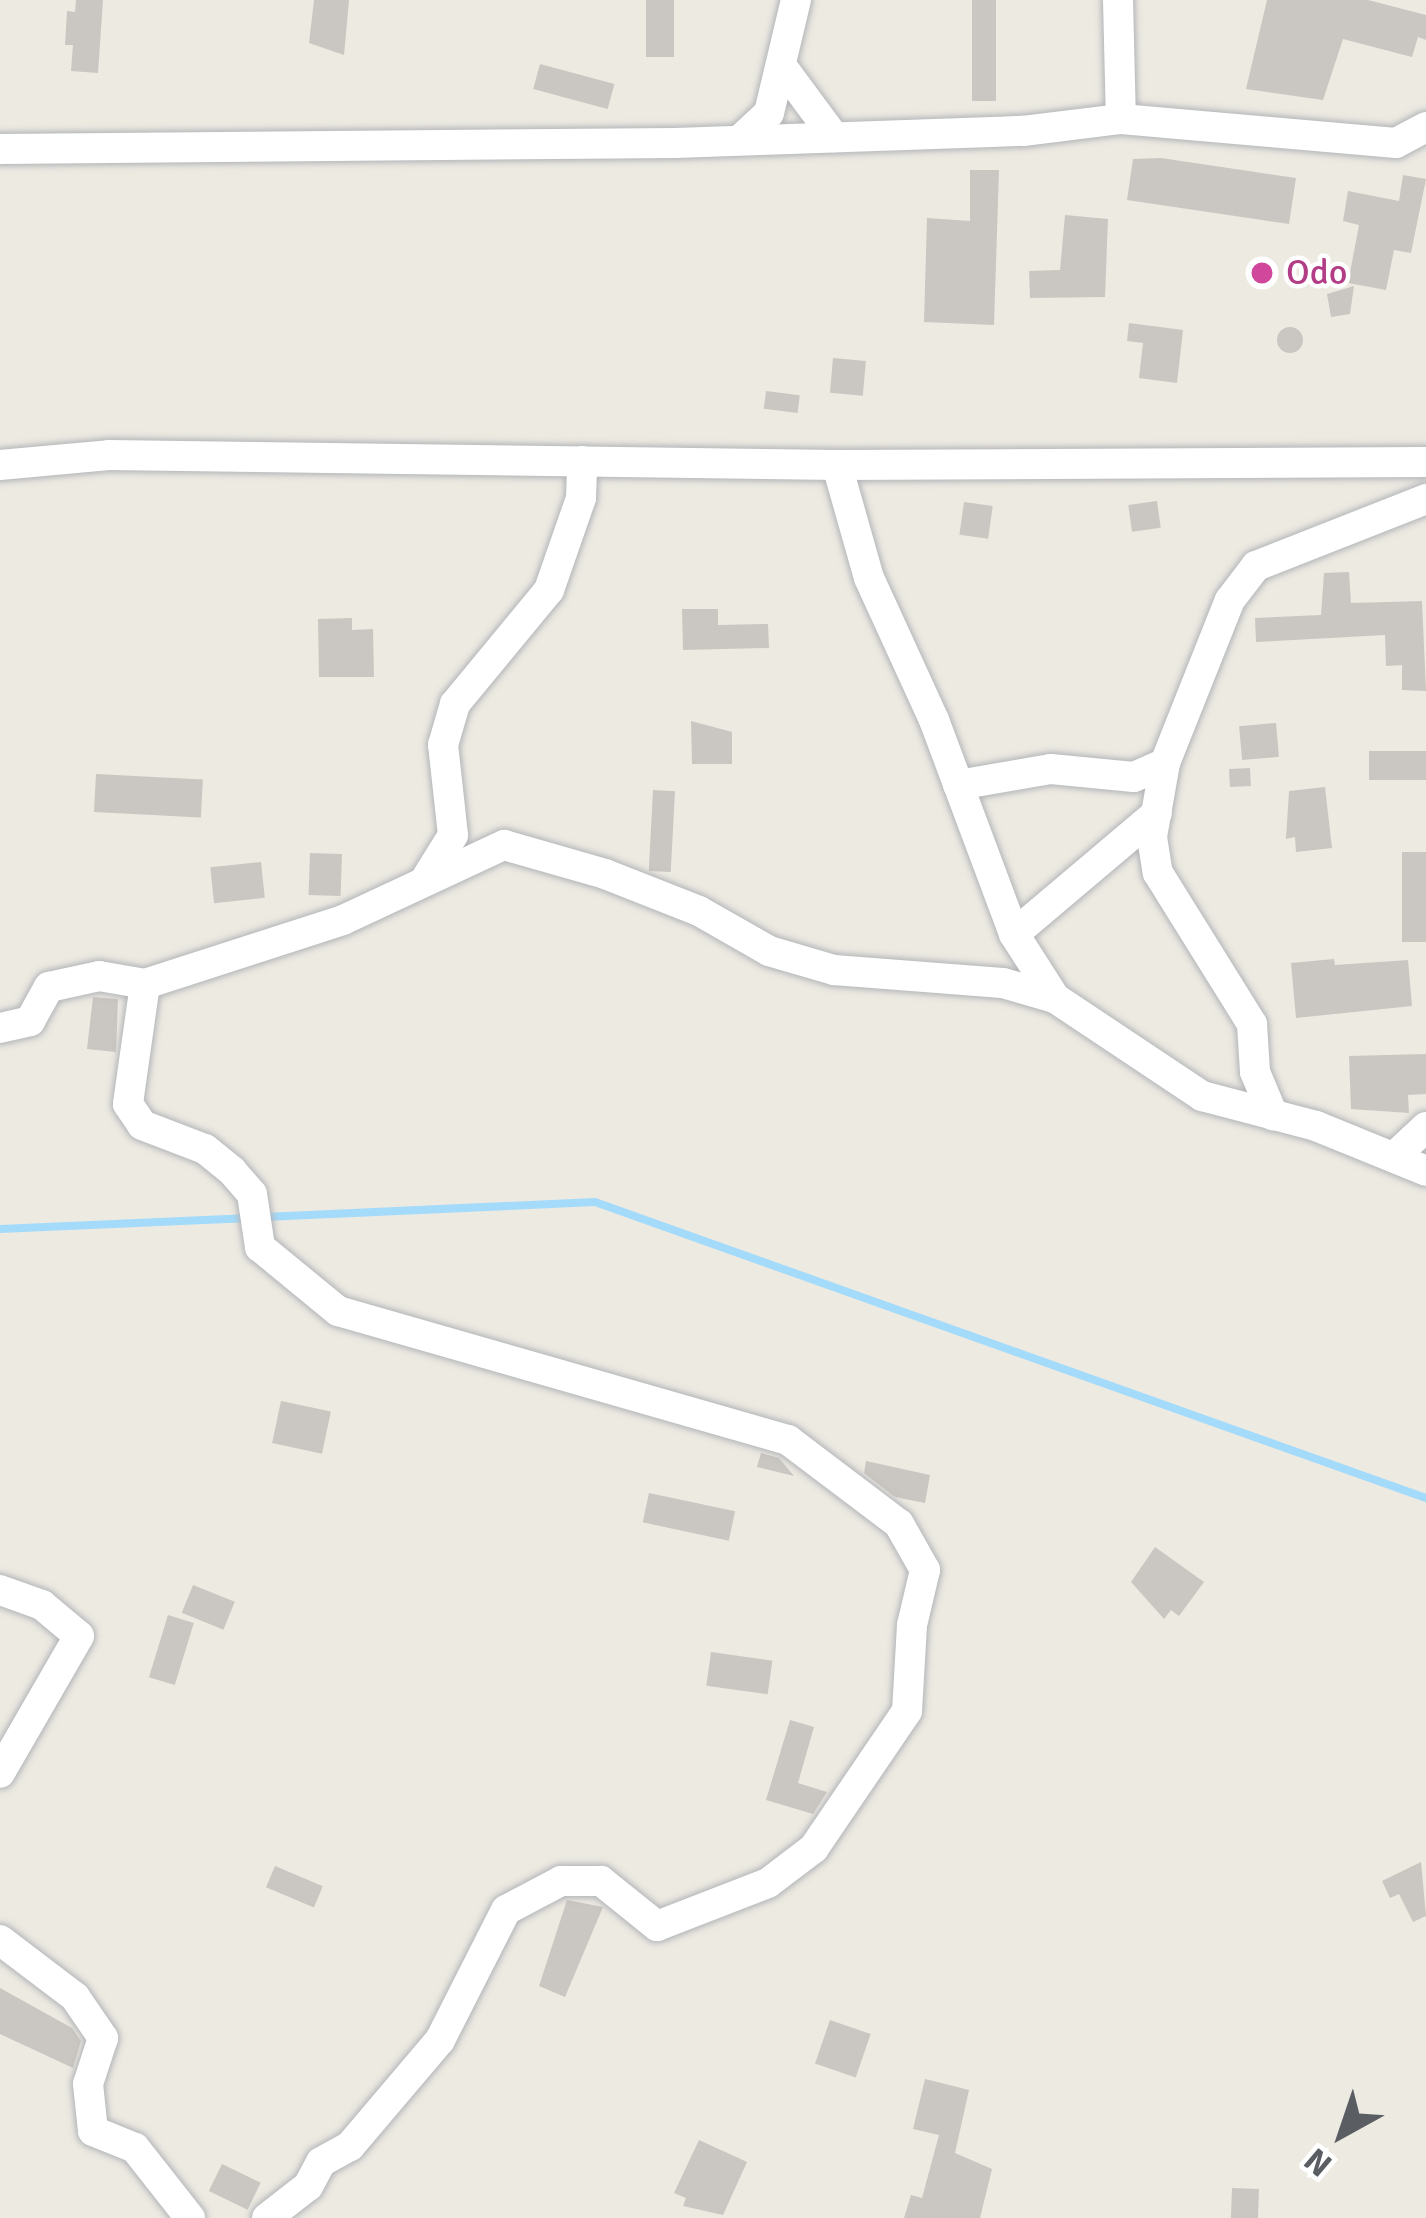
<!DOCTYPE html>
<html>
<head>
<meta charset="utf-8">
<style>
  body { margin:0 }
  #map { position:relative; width:1426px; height:2218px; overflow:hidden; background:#edeae2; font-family:Signika,sans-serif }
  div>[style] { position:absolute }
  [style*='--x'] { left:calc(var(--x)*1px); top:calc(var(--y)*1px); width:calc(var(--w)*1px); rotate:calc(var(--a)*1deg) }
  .stream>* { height:8px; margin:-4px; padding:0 4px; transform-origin:4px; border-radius:4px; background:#a4dbfb }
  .building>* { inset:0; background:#cac6c1; transform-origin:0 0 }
  .round { border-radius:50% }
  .roads { filter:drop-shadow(0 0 3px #b3b5b9) drop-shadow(0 0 3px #b3b5b9) }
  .minor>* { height:30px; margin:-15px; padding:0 15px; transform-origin:15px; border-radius:15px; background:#fff }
  .dots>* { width:33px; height:33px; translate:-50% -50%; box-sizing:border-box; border:6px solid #fff; border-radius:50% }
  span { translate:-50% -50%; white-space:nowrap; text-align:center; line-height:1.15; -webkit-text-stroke:9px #fff; paint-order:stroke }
  .hotel-label { font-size:36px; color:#b23c85 }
  .left { translate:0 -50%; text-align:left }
  .north { position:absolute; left:1282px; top:2074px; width:120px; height:120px; -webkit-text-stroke:9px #fff; paint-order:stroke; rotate:220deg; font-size:33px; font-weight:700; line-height:48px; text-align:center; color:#5a5e62 }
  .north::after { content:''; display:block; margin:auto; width:42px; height:54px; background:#5a5e62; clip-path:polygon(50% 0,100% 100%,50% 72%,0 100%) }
</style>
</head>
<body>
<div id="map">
  <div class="stream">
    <i style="--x:265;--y:1217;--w:330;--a:-2.6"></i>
    <i style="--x:595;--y:1202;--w:882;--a:19.61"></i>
    <i style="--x:0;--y:1229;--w:250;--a:-2.5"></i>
  </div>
  <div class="building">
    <i style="clip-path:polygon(76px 0,103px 0,98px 73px,71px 71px,73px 45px,65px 45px,67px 11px,75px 12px)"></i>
    <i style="clip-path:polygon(314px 0,349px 0,344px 55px,309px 43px)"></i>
    <i style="left:646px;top:0;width:28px;height:57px"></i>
    <i style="left:972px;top:0;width:24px;height:101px"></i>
    <i style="clip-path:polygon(1267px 0,1368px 0,1426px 15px,1426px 40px,1418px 37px,1412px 57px,1343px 39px,1323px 100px,1246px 89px)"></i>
    <i style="left:540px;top:64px;width:77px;height:26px;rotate:15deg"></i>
    <i style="clip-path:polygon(1161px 158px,1296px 178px,1289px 224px,1127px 200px,1133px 159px)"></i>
    <i style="clip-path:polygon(970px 170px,999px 170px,994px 325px,924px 322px,927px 218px,970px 221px)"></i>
    <i style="clip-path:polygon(1403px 175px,1426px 179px,1411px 253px,1394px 250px,1386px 290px,1348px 283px,1359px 225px,1343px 221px,1348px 191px,1399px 201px)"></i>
    <i style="clip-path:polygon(1065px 215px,1108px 219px,1105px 297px,1030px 298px,1029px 271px,1060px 270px)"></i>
    <i style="clip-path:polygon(1354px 286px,1350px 314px,1331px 317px,1327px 294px)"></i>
    <i style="clip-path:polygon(1129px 323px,1183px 330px,1177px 383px,1139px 378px,1143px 343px,1127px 341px)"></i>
    <i class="round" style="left:1277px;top:327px;width:26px;height:26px"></i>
    <i style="left:833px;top:358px;width:33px;height:35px;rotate:5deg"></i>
    <i style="left:766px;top:391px;width:34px;height:18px;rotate:7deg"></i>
    <i style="left:1157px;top:501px;width:27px;height:29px;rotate:82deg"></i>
    <i style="left:964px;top:502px;width:29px;height:33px;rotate:8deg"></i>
    <i style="clip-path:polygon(1349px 572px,1351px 603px,1422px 601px,1426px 691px,1402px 690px,1402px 665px,1386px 666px,1385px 635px,1256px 642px,1255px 618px,1321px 615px,1324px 573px)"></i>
    <i style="clip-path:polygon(682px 609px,718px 609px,718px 625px,768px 624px,769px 648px,683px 650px)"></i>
    <i style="clip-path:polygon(352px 618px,352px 630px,373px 629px,374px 677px,319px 677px,318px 619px)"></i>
    <i style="clip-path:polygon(691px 721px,732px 732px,732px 764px,692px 764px)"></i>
    <i style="left:1276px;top:723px;width:34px;height:37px;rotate:85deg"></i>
    <i style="left:1426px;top:751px;width:29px;height:57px;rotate:90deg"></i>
    <i style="left:1250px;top:768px;width:18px;height:21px;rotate:87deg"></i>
    <i style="left:96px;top:774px;width:107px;height:38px;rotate:3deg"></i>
    <i style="clip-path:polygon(1325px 787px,1332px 848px,1296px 852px,1295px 837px,1286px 839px,1289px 791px)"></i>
    <i style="left:653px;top:790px;width:22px;height:81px;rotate:3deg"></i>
    <i style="left:1426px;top:852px;width:90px;height:24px;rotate:90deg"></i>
    <i style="left:310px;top:853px;width:32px;height:42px;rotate:2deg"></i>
    <i style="left:261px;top:862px;width:36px;height:51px;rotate:84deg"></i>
    <i style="clip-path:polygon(1334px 959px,1335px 965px,1408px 960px,1412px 1006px,1296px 1018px,1291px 963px)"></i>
    <i style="clip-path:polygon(93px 997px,118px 999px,116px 1052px,87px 1049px)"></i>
    <i style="clip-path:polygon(1426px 1054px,1426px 1094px,1408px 1095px,1409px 1113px,1351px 1109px,1349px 1056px)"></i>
    <i style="left:281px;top:1401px;width:51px;height:43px;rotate:12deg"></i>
    <i style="clip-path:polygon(761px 1453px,779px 1458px,794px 1476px,757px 1467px)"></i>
    <i style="clip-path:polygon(866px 1461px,930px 1475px,925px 1503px,895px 1497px,864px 1473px)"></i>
    <i style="left:649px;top:1493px;width:88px;height:30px;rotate:12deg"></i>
    <i style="clip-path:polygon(1155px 1547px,1204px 1582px,1179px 1616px,1171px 1610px,1164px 1619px,1131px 1582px)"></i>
    <i style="left:193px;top:1585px;width:45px;height:30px;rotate:22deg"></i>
    <i style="left:168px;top:1615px;width:27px;height:65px;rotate:17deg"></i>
    <i style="left:711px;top:1652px;width:62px;height:34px;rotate:8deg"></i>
    <i style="clip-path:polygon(790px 1720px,814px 1727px,798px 1783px,827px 1792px,813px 1814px,766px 1800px)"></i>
    <i style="clip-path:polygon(1421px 1862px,1426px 1916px,1413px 1922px,1399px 1894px,1390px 1898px,1382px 1881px)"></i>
    <i style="left:275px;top:1866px;width:52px;height:23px;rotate:23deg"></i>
    <i style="clip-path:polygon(567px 1900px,603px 1907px,565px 1997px,539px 1986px)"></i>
    <i style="clip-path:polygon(0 1988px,72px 2028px,81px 2041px,73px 2068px,0 2034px)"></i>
    <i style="left:830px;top:2020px;width:43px;height:46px;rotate:19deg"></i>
    <i style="clip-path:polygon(925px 2079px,969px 2090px,955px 2153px,992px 2169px,980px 2218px,904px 2218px,911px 2195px,922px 2198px,939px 2135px,913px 2129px)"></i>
    <i style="clip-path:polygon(699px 2140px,747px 2162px,723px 2215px,683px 2206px,686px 2198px,674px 2193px)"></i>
    <i style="left:222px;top:2164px;width:43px;height:30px;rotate:26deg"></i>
    <i style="left:1232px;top:2188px;width:27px;height:30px;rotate:2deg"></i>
  </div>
  <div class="roads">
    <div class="minor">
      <i style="--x:1118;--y:0;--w:119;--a:88.6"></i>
      <i style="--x:783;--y:68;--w:86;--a:53.5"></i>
      <i style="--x:743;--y:137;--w:35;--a:-43"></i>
      <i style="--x:769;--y:113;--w:116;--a:-76.6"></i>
      <i style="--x:0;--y:149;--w:675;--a:-0.51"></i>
      <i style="--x:675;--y:143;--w:348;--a:-2"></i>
      <i style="--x:1023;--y:131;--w:99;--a:-7"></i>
      <i style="--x:1121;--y:119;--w:276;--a:5"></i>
      <i style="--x:1396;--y:143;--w:34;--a:-28"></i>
      <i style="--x:0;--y:465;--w:109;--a:-5.2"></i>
      <i style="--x:109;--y:455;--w:728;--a:0.79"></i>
      <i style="--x:837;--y:465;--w:589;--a:-0.29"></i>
      <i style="--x:837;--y:465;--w:117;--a:74.2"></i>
      <i style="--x:869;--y:578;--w:156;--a:65.4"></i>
      <i style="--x:934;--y:720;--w:228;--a:69.5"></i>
      <i style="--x:1014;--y:934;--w:76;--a:57.4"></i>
      <i style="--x:1165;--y:763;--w:75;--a:100"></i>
      <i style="--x:1152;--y:837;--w:36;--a:81"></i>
      <i style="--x:1158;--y:873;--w:178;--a:58.1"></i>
      <i style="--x:1252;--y:1024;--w:48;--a:86.4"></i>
      <i style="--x:1255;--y:1072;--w:47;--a:67.3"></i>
      <i style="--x:958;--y:785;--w:94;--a:-9.8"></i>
      <i style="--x:1051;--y:769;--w:83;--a:5.5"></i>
      <i style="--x:1134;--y:777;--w:34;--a:-24"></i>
      <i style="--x:1165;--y:763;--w:175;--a:-68.3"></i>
      <i style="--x:1230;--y:600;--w:43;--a:-52.6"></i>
      <i style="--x:1256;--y:566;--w:183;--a:-21.5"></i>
      <i style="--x:427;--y:877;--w:49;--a:-58.2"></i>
      <i style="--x:453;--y:835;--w:91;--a:-96.3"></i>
      <i style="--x:443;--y:745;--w:43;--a:-73.7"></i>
      <i style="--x:455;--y:704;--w:148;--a:-50.5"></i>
      <i style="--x:549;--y:590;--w:97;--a:-70.8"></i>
      <i style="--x:581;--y:498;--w:37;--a:-88"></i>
      <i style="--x:1014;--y:934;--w:187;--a:-40.2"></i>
      <i style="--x:145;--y:984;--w:121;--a:98.1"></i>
      <i style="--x:128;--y:1104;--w:25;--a:56"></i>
      <i style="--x:142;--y:1125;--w:67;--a:20.9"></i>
      <i style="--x:205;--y:1149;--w:35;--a:39"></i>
      <i style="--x:232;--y:1171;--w:30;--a:49"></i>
      <i style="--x:252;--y:1194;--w:54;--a:81.4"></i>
      <i style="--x:260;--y:1247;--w:101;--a:39.4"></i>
      <i style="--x:338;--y:1311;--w:468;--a:16"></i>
      <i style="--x:788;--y:1440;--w:139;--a:37.1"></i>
      <i style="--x:899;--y:1524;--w:53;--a:60.5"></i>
      <i style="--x:925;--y:1570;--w:57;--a:103.3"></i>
      <i style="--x:912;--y:1625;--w:86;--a:93.3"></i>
      <i style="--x:907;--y:1711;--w:166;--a:124.2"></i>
      <i style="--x:814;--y:1848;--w:58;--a:142.7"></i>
      <i style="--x:768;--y:1883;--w:119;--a:158.8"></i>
      <i style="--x:657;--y:1926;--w:72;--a:-141.2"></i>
      <i style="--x:601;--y:1881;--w:40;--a:180"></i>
      <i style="--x:561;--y:1881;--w:62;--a:152.2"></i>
      <i style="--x:506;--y:1910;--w:146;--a:116.9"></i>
      <i style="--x:440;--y:2040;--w:139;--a:130.3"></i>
      <i style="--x:350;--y:2146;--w:33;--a:151"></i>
      <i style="--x:321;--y:2162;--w:27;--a:118"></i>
      <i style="--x:308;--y:2186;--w:52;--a:142"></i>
      <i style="--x:0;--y:1028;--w:31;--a:-13"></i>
      <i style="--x:30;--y:1021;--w:39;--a:-61"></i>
      <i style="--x:49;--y:987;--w:51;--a:-12.4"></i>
      <i style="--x:99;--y:976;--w:47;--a:9.9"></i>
      <i style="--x:145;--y:984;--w:208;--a:-17.9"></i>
      <i style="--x:343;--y:920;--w:178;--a:-25"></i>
      <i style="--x:504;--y:845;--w:105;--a:16"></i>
      <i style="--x:605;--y:874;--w:101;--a:21.5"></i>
      <i style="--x:699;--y:911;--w:81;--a:29.7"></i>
      <i style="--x:769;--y:951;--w:68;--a:16.3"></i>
      <i style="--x:834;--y:970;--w:169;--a:4.4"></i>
      <i style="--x:1003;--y:983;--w:54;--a:16.1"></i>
      <i style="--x:1055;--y:998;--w:177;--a:33.7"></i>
      <i style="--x:1202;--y:1096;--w:118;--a:14.7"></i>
      <i style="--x:1316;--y:1126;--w:119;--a:22.2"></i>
      <i style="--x:1396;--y:1155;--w:41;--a:-43"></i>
      <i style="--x:0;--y:1590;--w:45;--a:19.7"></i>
      <i style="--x:42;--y:1605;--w:48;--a:40"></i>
      <i style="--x:79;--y:1636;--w:158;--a:120"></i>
      <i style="--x:0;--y:1940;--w:94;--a:37.2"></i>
      <i style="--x:75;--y:1997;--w:50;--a:55.7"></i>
      <i style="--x:103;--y:2038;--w:48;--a:108.1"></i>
      <i style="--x:88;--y:2084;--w:47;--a:83.9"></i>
      <i style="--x:93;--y:2131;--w:45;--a:22"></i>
      <i style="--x:135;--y:2148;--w:89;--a:51.8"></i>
    </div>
  </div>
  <div class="dots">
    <i style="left:1262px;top:273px;background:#d1479c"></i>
  </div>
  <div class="hotel-label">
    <span class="left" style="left:1286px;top:273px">Odo</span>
  </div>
  <div class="north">N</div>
</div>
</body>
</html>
